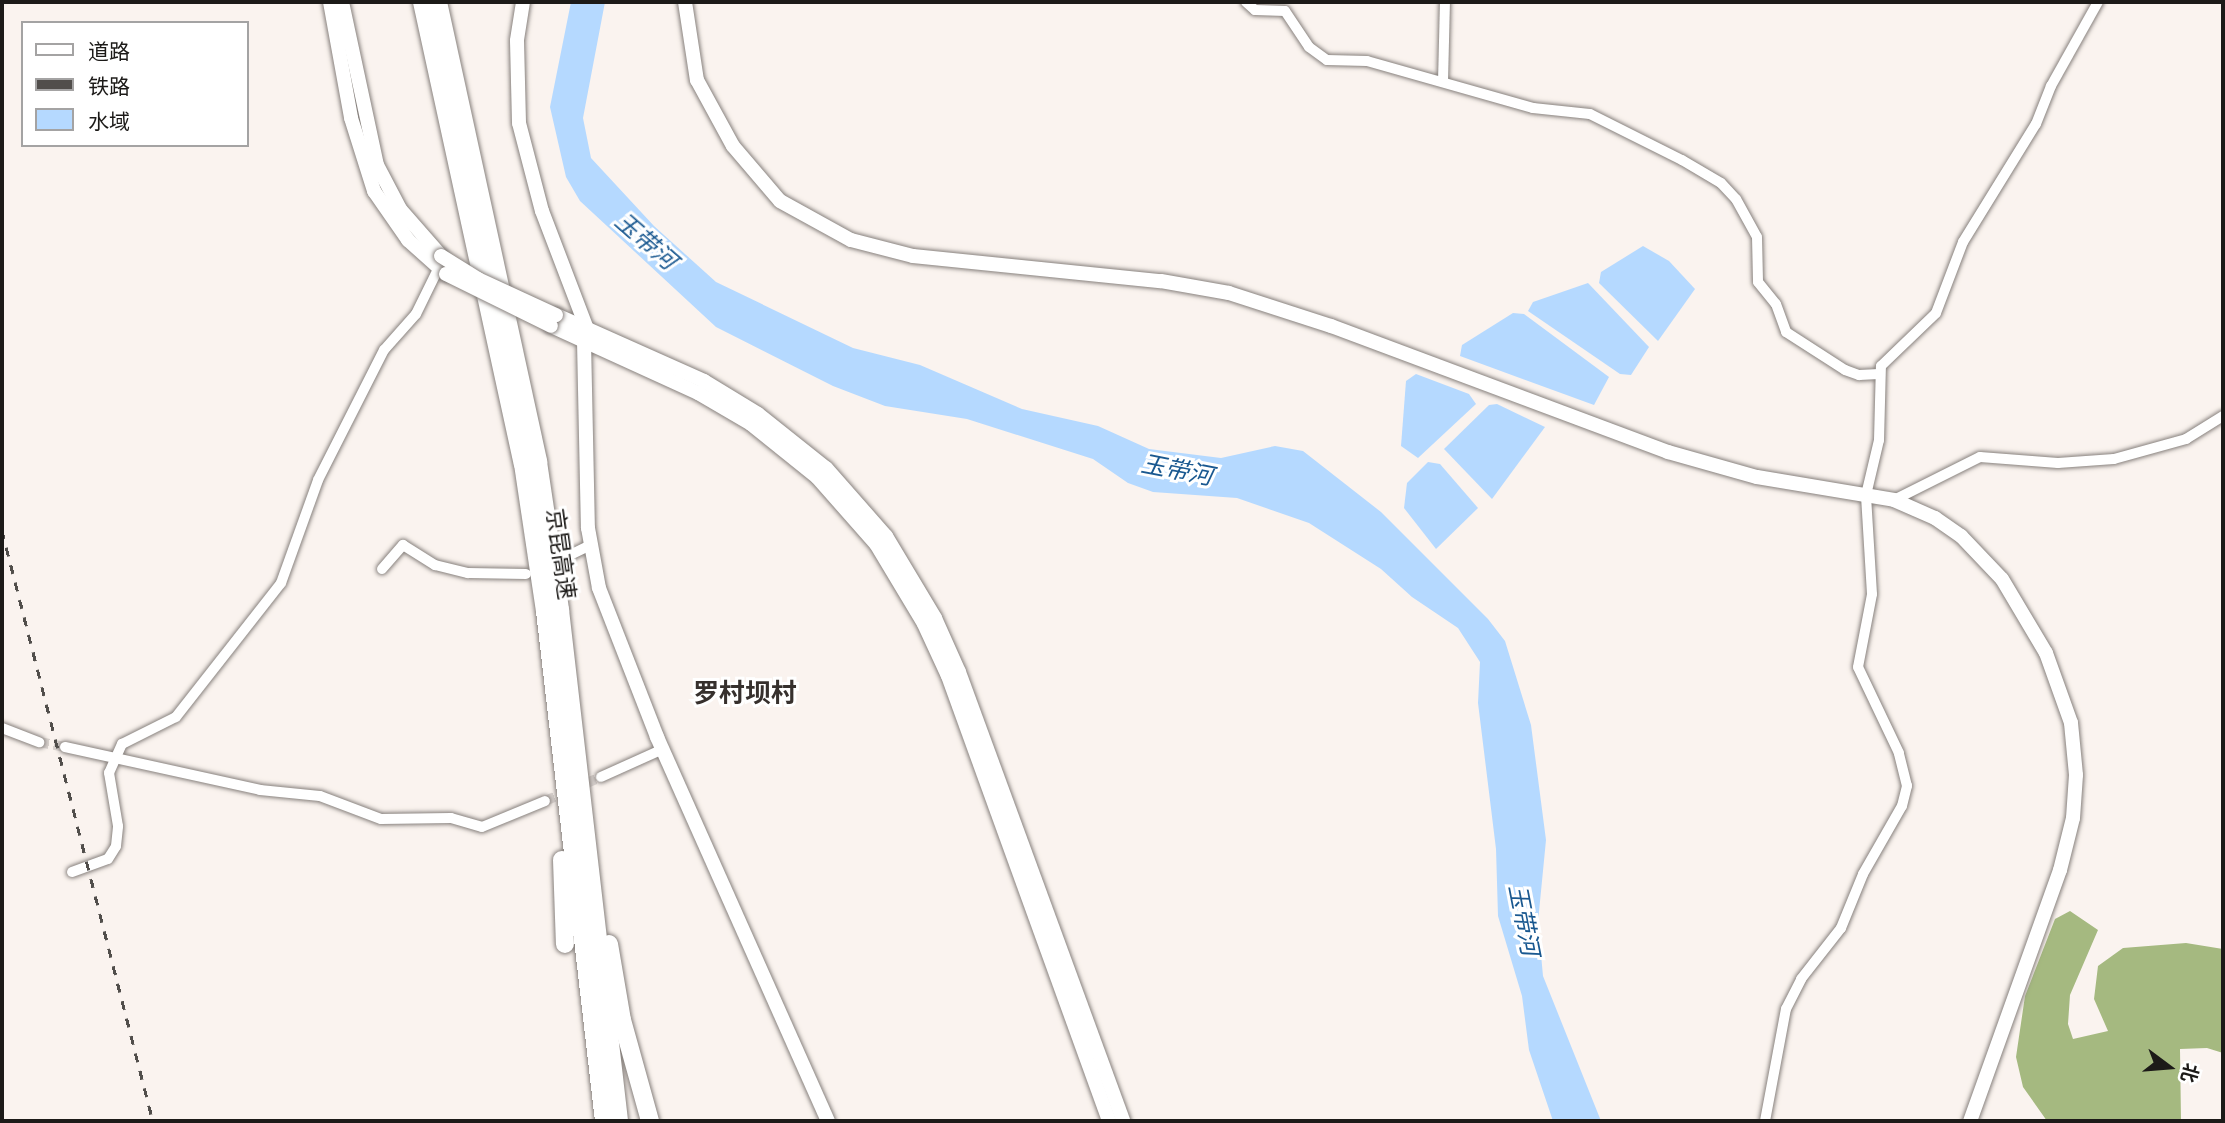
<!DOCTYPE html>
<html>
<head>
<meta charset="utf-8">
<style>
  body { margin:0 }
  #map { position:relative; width:2225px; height:1123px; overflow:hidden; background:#faf3ef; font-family:Helvetica,"Noto Sans SC",sans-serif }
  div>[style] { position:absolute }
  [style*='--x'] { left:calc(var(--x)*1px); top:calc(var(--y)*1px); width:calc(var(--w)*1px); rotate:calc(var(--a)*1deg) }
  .forest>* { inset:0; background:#a5b980 }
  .water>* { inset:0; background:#b5d9ff }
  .street-tunnel>* { height:10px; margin-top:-5px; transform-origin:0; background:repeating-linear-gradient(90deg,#d9d2cf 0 10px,transparent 0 15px) }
  .roads { filter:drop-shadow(0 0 2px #87817d) drop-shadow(0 0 2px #87817d) }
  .street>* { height:10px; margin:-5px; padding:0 5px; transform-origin:5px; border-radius:5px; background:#fff }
  .secondary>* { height:14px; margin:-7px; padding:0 7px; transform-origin:7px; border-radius:7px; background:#fff }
  .primary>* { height:14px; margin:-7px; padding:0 7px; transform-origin:7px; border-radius:7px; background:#fff }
  .highway>* { height:18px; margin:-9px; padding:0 9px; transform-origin:9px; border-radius:9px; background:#fff }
  .rail>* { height:2.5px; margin-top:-1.25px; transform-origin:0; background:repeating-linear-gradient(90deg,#514e4b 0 9px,transparent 0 18px) }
  .bridges { filter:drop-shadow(0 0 2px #87817d) drop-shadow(0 0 2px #87817d) }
  .primary-bridge>* { height:14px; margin:-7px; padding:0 7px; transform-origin:7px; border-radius:7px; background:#fff }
  span { translate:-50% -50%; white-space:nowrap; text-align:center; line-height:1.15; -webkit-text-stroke:6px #fff; paint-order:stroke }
  .street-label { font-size:23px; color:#1c1a18 }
  .water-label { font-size:24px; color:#195890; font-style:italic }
  .quarter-label { font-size:26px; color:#36302d; font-weight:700 }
  .frame { position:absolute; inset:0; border:4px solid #1c1a18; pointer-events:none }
  .legend { position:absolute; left:21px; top:21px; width:228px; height:126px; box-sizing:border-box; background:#fff; border:2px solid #a4a3a3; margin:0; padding:9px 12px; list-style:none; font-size:21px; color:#1c1a18 }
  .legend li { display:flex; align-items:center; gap:14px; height:35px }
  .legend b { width:35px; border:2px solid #a4a3a3 }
  .north { position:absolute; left:2134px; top:1032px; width:70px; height:70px; -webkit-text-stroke:5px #fff; paint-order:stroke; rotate:106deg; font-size:19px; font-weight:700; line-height:28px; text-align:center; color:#1c1a18 }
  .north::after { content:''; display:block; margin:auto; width:24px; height:32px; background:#1c1a18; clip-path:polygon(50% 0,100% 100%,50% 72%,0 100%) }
</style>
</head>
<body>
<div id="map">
  <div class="forest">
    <i style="clip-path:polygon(2070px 911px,2098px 930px,2070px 995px,2068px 1024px,2073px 1039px,2108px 1031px,2094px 999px,2098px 966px,2123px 948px,2186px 943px,2223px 949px,2223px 1053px,2207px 1048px,2180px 1049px,2181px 1121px,2047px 1121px,2023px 1087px,2016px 1057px,2025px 996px,2055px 919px)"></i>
  </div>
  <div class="water">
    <i style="clip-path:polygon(571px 2px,605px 2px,583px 118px,591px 158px,654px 226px,716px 282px,853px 348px,920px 365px,1022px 409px,1098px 426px,1149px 449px,1221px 458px,1275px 446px,1303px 451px,1381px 512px,1488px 619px,1505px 641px,1531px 725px,1546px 840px,1538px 922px,1543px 976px,1601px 1121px,1553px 1121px,1529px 1050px,1522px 996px,1498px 916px,1496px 849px,1478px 703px,1480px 662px,1458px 628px,1412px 597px,1381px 569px,1309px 523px,1237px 498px,1153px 492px,1128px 483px,1093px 459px,967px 419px,885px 406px,833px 386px,716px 327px,580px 201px,566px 177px,550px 107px)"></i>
    <i style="clip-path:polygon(1643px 246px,1669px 261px,1695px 289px,1658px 341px,1599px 283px,1601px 272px)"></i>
    <i style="clip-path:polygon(1588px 283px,1649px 347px,1631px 375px,1620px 374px,1528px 311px,1533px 302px)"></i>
    <i style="clip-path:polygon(1513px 313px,1524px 314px,1609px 377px,1594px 405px,1460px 356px,1462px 345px)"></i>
    <i style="clip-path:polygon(1416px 374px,1469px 394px,1476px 404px,1418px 458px,1401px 446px,1406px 381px)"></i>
    <i style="clip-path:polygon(1497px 404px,1545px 427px,1492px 499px,1444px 449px,1489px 405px)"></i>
    <i style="clip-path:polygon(1428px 462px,1440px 464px,1478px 508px,1436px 549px,1404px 508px,1407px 483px)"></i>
  </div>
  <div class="street-tunnel">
    <i style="--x:39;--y:742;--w:26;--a:11"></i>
    <i style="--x:545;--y:801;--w:61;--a:-23.2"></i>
  </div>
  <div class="roads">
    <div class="street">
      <i style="--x:1246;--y:2;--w:12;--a:42"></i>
      <i style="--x:1255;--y:10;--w:30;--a:2"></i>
      <i style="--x:1285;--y:11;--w:43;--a:56.3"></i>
      <i style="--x:1309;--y:47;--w:22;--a:36"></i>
      <i style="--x:1327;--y:60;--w:40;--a:1.4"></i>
      <i style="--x:1367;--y:61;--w:173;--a:15.8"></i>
      <i style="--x:1533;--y:108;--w:57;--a:6"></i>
      <i style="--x:1590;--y:114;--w:103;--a:26.6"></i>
      <i style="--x:1682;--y:160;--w:45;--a:30.5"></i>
      <i style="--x:1721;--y:183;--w:22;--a:47"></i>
      <i style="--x:1736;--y:199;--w:43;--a:61.1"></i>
      <i style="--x:1757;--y:237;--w:45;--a:88.7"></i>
      <i style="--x:1758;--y:282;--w:28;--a:51"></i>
      <i style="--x:1776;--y:304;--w:30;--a:70"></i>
      <i style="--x:1786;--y:332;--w:70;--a:32.8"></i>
      <i style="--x:1845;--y:370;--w:15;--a:20"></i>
      <i style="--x:1859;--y:375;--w:20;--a:-3"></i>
      <i style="--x:1443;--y:82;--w:80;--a:-88.6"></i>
      <i style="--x:1894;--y:500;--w:96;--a:-26.6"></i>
      <i style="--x:1980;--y:457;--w:78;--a:4.4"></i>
      <i style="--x:2058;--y:463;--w:56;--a:-4.1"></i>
      <i style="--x:2114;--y:459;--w:75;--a:-15.5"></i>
      <i style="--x:2186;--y:439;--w:44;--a:-31.9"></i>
      <i style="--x:566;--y:557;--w:25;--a:-26"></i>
      <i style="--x:382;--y:569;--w:32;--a:-49"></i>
      <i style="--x:403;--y:545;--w:38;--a:32"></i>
      <i style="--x:435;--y:565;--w:34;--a:14"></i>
      <i style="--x:468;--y:573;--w:58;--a:1"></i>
      <i style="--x:2;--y:728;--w:40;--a:21"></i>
      <i style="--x:65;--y:747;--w:200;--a:12.4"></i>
      <i style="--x:260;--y:790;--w:60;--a:5.7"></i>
      <i style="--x:320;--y:796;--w:65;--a:20.7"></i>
      <i style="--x:381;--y:819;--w:70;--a:-0.8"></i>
      <i style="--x:451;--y:818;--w:32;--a:16"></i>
      <i style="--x:482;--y:827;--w:68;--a:-22.4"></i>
      <i style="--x:601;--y:777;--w:68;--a:-24.3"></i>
      <i style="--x:72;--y:872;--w:38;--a:-20"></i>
      <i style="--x:108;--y:859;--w:15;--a:-58"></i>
      <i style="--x:116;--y:846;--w:20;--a:-84"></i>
      <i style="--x:118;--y:826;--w:54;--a:-99.6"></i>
      <i style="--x:109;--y:773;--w:32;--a:-66"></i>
      <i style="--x:122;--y:744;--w:60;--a:-26.6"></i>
      <i style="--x:176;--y:717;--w:170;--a:-51.9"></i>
      <i style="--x:281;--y:583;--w:109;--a:-70.2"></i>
      <i style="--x:318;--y:480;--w:146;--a:-63.1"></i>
      <i style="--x:384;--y:350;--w:48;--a:-48.4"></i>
      <i style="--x:416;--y:314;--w:50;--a:-63.9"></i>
      <i style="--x:1765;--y:1121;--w:114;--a:-79.4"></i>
      <i style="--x:1786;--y:1009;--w:34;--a:-63"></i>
      <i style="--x:1801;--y:979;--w:65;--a:-51.9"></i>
      <i style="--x:1841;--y:928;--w:58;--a:-67.8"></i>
      <i style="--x:1863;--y:874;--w:78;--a:-60.2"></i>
      <i style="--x:1902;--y:806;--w:21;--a:-76"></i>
      <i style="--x:1907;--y:786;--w:34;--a:-104"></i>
      <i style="--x:1899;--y:753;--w:95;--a:-115.5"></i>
      <i style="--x:1858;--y:667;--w:74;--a:-79.1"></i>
      <i style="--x:1872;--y:594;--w:99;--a:-93.5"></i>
      <i style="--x:1866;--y:495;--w:57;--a:-76.7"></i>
      <i style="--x:1879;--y:440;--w:74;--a:-88.5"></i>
      <i style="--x:1881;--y:366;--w:76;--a:-43.9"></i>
      <i style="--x:1936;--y:313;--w:76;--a:-69.2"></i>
      <i style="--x:1963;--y:242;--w:139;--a:-58.3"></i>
      <i style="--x:2036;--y:124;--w:41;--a:-68.5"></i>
      <i style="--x:2051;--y:86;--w:96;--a:-60.8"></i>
    </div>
    <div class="secondary">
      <i style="--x:523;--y:2;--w:39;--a:99"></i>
      <i style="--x:517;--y:41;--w:82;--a:88.6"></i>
      <i style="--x:519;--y:123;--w:91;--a:75.4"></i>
      <i style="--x:542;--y:211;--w:126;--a:69.1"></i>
      <i style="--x:685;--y:2;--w:79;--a:81.3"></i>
      <i style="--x:697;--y:80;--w:75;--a:61.4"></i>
      <i style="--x:733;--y:146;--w:72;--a:49.5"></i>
      <i style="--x:780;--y:201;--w:81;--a:28.8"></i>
      <i style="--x:851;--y:240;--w:64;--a:14.5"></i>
      <i style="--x:913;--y:256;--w:249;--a:5.8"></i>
      <i style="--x:1161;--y:281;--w:69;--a:10"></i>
      <i style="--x:1229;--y:293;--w:107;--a:17.9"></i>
      <i style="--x:1331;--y:326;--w:360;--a:20.5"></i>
      <i style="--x:1668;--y:452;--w:92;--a:15.7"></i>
      <i style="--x:1757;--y:477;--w:139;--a:9.5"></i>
      <i style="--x:1894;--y:500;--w:45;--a:23.7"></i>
      <i style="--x:1935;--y:518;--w:32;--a:35"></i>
      <i style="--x:1961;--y:536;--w:59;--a:46.4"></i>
      <i style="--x:2002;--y:579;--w:86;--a:59.3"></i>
      <i style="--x:2046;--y:653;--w:74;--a:70.3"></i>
      <i style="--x:2071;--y:723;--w:52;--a:84.5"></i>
      <i style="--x:2076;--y:775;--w:43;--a:94"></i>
      <i style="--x:2073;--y:818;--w:54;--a:104"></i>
      <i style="--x:2060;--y:870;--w:267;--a:109.7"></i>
      <i style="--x:584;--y:341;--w:187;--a:88.8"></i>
      <i style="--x:588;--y:528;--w:61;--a:79.6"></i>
      <i style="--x:599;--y:588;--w:160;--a:68.7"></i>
      <i style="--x:657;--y:737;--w:420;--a:66"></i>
    </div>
    <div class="primary">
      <i style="--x:330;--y:2;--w:118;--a:79.7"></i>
      <i style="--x:351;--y:118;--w:77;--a:72.5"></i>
      <i style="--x:374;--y:191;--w:60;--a:55.2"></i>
      <i style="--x:408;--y:240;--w:51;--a:41.8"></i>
      <i style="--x:342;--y:2;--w:167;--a:77.9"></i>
      <i style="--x:377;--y:165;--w:50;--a:62.4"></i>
      <i style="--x:400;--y:209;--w:62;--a:48.9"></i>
      <i style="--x:556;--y:315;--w:162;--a:24"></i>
      <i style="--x:704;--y:381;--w:63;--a:31.4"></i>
      <i style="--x:758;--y:414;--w:87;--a:38.5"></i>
      <i style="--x:826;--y:468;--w:91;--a:48.6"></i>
      <i style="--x:886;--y:536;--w:96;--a:59.1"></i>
      <i style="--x:935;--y:618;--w:59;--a:66"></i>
      <i style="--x:959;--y:672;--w:478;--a:69.9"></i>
      <i style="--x:551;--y:326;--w:162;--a:24.5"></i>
      <i style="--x:698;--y:393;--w:61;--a:30.3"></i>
      <i style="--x:751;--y:424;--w:85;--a:38.8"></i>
      <i style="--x:817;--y:477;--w:89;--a:48.6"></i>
      <i style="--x:876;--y:544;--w:93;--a:59"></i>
      <i style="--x:924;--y:624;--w:57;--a:65.2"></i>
      <i style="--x:948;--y:676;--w:473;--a:70.1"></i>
    </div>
    <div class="highway">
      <i style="--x:422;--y:2;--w:473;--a:77.7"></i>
      <i style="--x:523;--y:464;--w:149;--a:81.5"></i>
      <i style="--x:545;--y:611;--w:513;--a:83.4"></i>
      <i style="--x:438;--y:2;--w:471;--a:77.7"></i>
      <i style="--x:538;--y:462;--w:150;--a:81.5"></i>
      <i style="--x:560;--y:610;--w:514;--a:83.41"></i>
      <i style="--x:562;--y:860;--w:84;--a:88"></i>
      <i style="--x:609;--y:944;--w:77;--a:80.3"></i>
      <i style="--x:622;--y:1020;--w:105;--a:74.5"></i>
    </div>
  </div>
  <div class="rail">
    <i style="--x:2;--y:530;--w:610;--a:75.67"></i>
  </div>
  <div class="bridges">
    <div class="primary-bridge">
      <i style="--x:441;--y:256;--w:44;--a:31.9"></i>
      <i style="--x:478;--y:279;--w:86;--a:24.8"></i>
      <i style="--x:446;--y:274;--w:117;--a:26.3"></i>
    </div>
  </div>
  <div class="street-label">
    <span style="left:561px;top:554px;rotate:82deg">京昆高速</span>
  </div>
  <div class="water-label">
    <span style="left:646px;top:241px;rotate:41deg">玉带河</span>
    <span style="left:1177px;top:470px;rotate:11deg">玉带河</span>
    <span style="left:1524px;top:920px;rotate:79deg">玉带河</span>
  </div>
  <div class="quarter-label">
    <span style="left:745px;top:694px">罗村坝村</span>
  </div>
  <div class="frame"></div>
  <ul class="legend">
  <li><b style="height:9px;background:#fff"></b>道路</li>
  <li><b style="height:9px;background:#514e4b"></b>铁路</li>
  <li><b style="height:19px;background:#b5d9ff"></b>水域</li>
  </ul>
  <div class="north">北</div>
</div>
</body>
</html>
